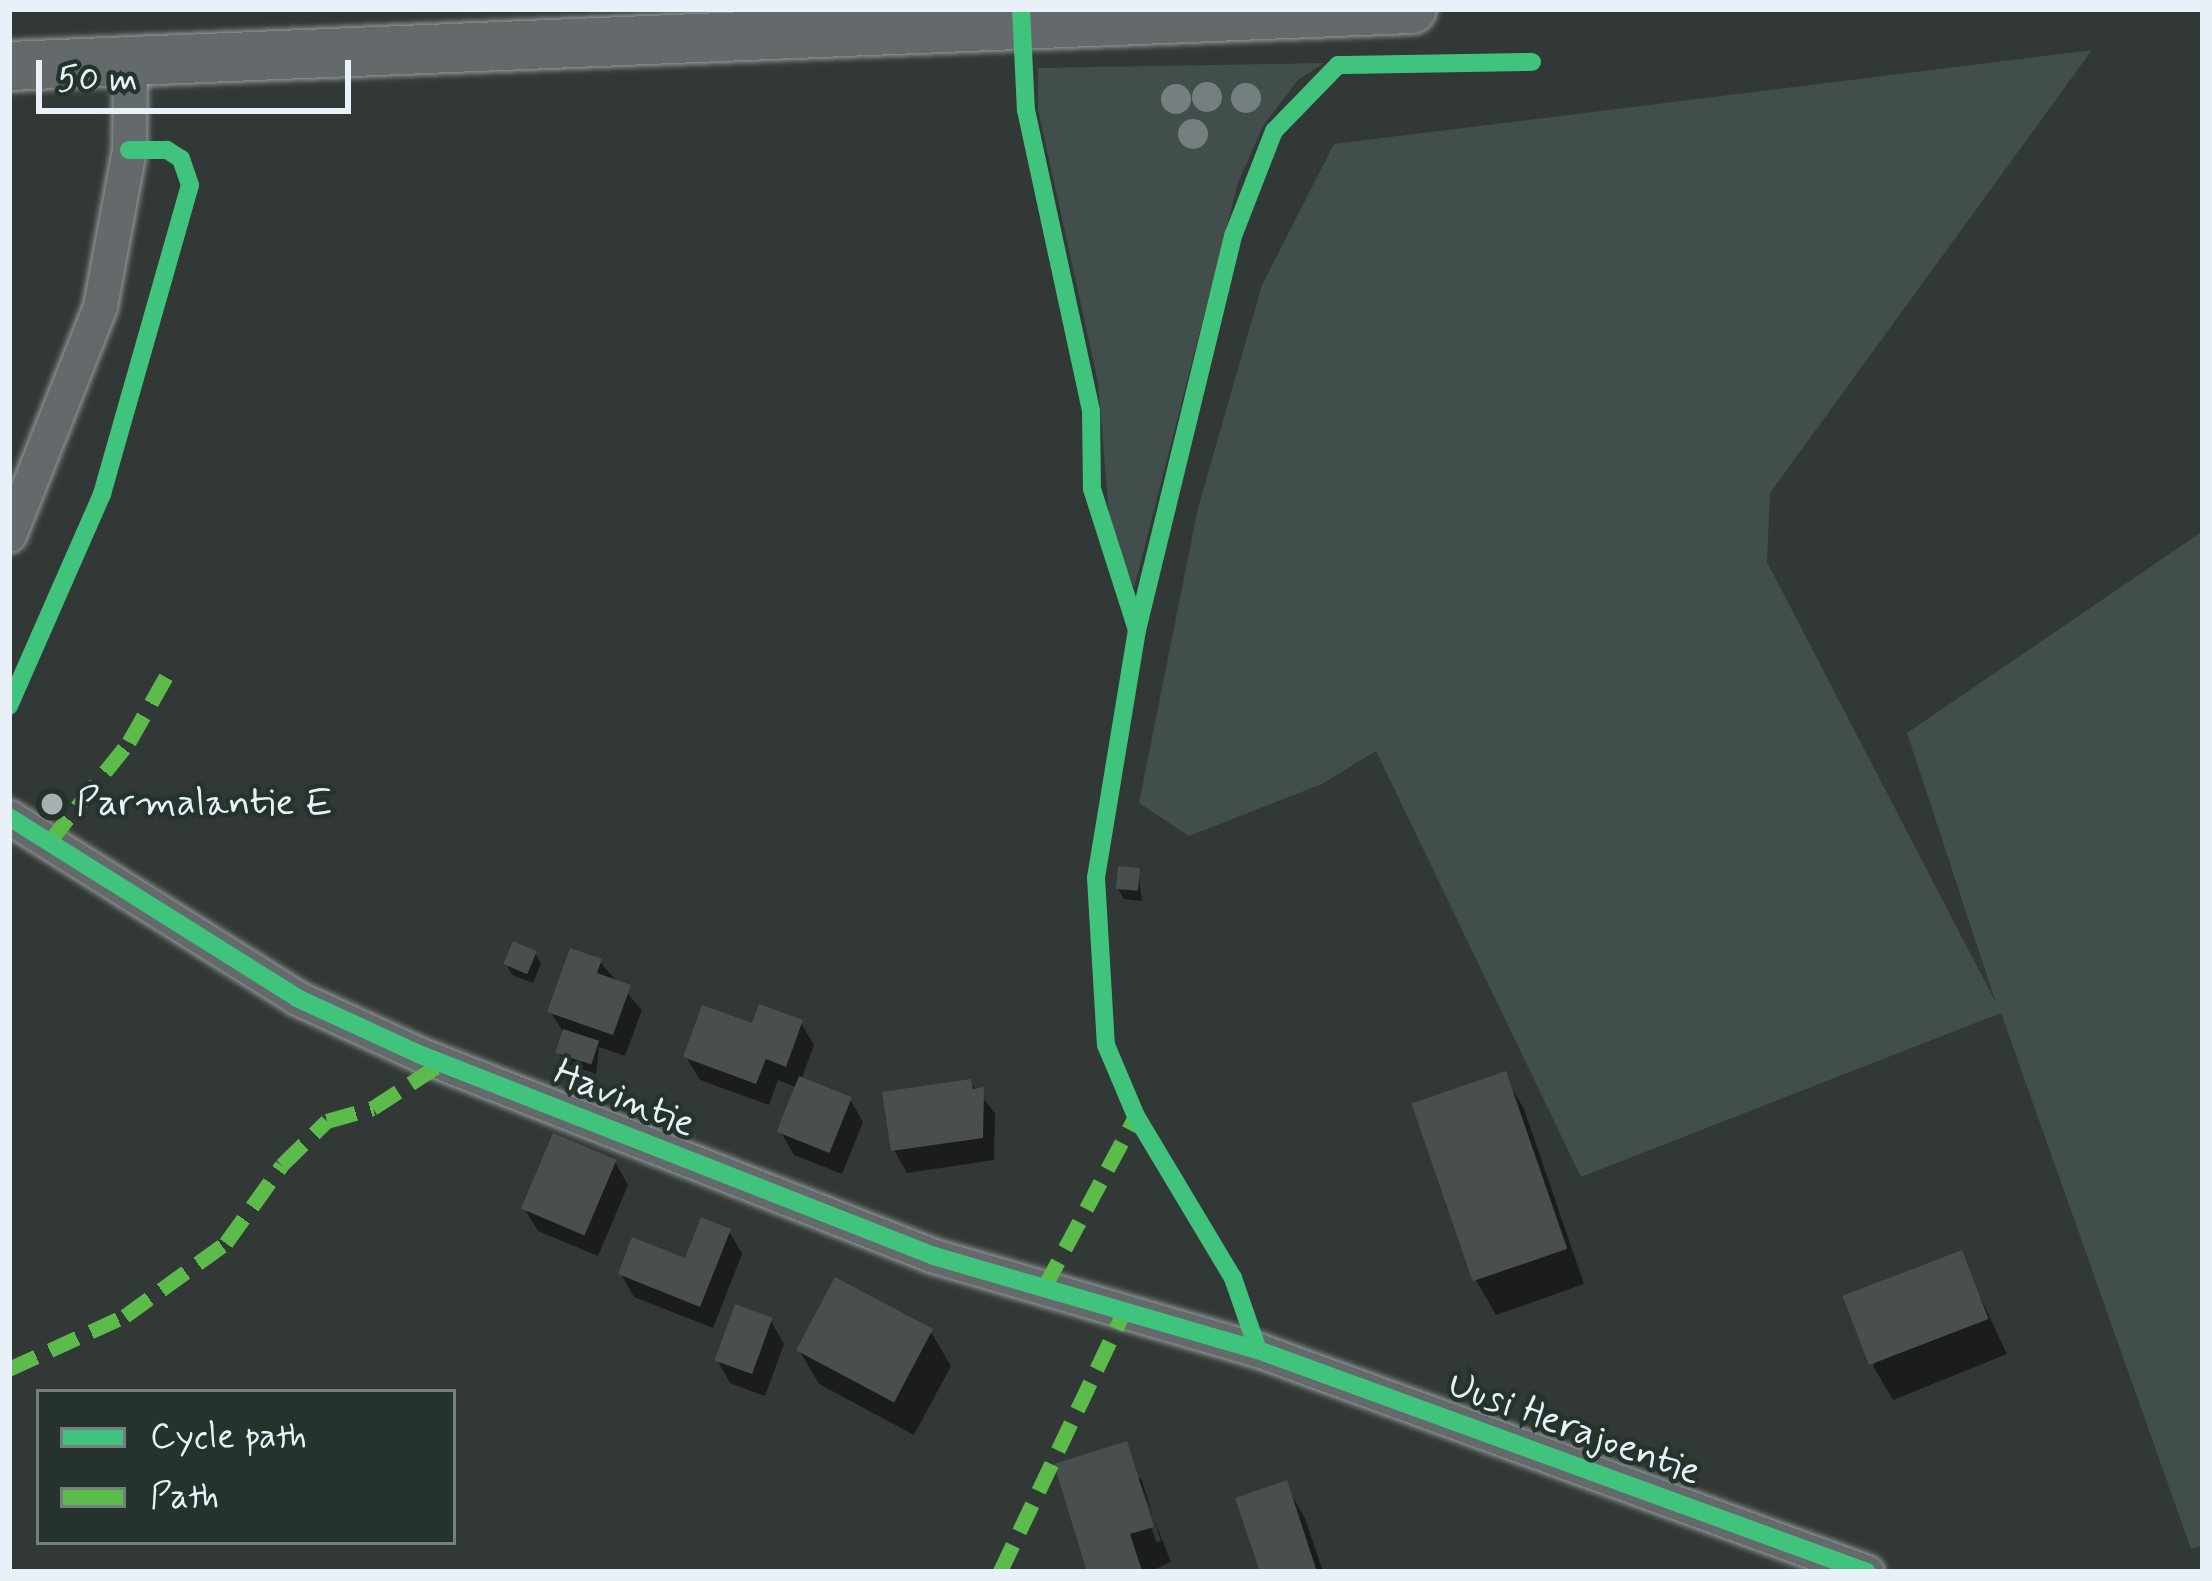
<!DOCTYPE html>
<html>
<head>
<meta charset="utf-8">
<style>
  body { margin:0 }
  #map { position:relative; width:2212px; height:1581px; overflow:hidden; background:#313835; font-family:Mynerve,sans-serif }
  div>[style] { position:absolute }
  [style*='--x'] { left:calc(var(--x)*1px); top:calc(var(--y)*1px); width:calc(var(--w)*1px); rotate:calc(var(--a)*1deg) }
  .green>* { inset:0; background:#424e4b }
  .shadow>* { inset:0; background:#0007 }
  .building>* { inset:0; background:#494f4d; transform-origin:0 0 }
  .roads { filter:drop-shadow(0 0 3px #989d9e) drop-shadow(0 0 3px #989d9e) }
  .street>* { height:33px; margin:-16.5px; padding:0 16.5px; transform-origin:16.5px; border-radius:16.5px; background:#646a6b }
  .secondary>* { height:48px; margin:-24px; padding:0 24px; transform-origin:24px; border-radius:24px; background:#646a6b }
  .quiet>* { height:15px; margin-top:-7.5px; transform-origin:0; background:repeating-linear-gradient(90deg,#5cbc4b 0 30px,transparent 0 45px) }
  .cycleway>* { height:18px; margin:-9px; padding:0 9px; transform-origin:9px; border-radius:9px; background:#40c37c }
  .trees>* { width:30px; height:30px; margin:-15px; border-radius:50%; background:#767f7f }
  .dots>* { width:33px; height:33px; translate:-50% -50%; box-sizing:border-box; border:6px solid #26332d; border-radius:50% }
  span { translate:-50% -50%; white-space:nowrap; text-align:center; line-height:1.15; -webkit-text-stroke:9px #26332d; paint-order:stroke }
  .poi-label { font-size:39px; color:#e8f1f8 }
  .left { translate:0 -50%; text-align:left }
  .street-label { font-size:39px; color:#e8f1f8 }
  .frame { position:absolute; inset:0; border:12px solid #e8f1f8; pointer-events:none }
  .legend { position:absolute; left:36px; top:1389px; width:420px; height:156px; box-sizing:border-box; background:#26332d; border:3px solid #747f7e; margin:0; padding:15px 21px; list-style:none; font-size:36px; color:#e8f1f8 }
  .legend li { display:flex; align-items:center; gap:24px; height:60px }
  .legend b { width:60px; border:3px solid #747f7e }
  .scale { position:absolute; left:36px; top:60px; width:315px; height:54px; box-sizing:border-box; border:6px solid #e8f1f8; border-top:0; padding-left:15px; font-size:36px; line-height:42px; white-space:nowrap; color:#e8f1f8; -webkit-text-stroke:9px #26332d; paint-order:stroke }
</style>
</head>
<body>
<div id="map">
  <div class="green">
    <i style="clip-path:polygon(2092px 50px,1770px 493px,1767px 562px,1996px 1003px,1907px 733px,2203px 531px,2203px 1545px,2191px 1549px,2001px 1013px,1581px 1177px,1376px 751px,1322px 784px,1189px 836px,1139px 803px,1198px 508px,1262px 285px,1334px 144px)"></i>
    <i style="clip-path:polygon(1324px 63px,1298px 80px,1263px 126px,1238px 183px,1134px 588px,1110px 527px,1098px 382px,1038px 109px,1038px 68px)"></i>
  </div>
  <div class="shadow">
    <i style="clip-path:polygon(1138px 871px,1142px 901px,1124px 899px,1118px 889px)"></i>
    <i style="clip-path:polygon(535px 953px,541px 964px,533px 983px,512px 975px,506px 964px)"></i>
    <i style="clip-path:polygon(600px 962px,642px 1010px,625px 1056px,599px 1047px,596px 1074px,564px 1063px,558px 1052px,564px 1034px,551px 1012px)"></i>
    <i style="clip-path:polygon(801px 1023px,814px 1045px,801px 1080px,850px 1099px,863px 1122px,842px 1174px,794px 1155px,781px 1132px,798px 1088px,778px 1080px,769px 1105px,700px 1080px,686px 1057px,754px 1027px)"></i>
    <i style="clip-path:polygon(1504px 1075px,1524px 1109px,1584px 1284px,1496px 1315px,1476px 1280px)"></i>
    <i style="clip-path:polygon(970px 1082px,995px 1113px,994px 1160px,907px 1173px,894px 1150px)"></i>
    <i style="clip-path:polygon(615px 1162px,628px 1185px,598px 1256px,538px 1231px,524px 1208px)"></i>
    <i style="clip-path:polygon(729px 1231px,742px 1254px,713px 1328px,634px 1297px,621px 1274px,687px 1262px)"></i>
    <i style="clip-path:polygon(1960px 1254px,2007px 1354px,1893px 1400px,1873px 1366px)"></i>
    <i style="clip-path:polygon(771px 1321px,784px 1344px,765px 1396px,730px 1383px,717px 1360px)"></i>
    <i style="clip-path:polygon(931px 1332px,951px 1366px,914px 1435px,819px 1384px,799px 1350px)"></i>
    <i style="clip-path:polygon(evenodd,1125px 1445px,1171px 1562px,1149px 1572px,1090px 1572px,1058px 1466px,1125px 1445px,1135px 1478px,1141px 1478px,1161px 1541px,1156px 1542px,1135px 1478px)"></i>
    <i style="clip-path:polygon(1285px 1484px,1305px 1518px,1323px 1572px,1260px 1572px)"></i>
  </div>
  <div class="building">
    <i style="left:1118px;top:866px;width:22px;height:23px;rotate:5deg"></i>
    <i style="left:513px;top:941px;width:26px;height:25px;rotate:23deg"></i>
    <i style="clip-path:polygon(570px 948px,602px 959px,597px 973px,631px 985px,613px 1035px,547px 1012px)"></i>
    <i style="clip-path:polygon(759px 1004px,803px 1020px,786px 1067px,766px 1059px,756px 1084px,683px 1057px,702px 1005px,752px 1023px)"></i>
    <i style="left:563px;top:1029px;width:38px;height:25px;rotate:18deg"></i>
    <i style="left:1506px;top:1071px;width:188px;height:100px;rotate:71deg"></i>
    <i style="left:799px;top:1076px;width:57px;height:60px;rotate:22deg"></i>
    <i style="clip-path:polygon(971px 1079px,973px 1089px,984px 1087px,983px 1138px,891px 1151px,882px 1092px)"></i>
    <i style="left:553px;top:1133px;width:69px;height:82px;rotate:23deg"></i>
    <i style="clip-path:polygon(701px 1217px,731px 1229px,700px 1307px,618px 1274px,632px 1237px,685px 1258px)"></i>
    <i style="left:1962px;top:1250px;width:74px;height:128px;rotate:69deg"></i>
    <i style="left:835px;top:1277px;width:111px;height:83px;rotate:28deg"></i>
    <i style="left:735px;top:1304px;width:40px;height:60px;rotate:20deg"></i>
    <i style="clip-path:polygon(1127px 1441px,1154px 1527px,1130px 1534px,1142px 1571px,1087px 1572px,1054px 1464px)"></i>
    <i style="clip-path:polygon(1287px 1480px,1317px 1572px,1260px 1572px,1235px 1498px)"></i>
  </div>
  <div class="roads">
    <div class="street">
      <i style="--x:9;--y:535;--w:246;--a:-68.3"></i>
      <i style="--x:100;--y:306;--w:159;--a:-79.5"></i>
      <i style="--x:129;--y:150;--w:86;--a:-89.3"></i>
      <i style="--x:9;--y:817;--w:340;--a:32.1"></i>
      <i style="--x:297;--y:998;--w:136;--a:24.7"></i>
      <i style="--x:421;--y:1055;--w:551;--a:21.4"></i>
      <i style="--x:934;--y:1256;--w:337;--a:16.2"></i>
      <i style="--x:1258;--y:1350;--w:648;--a:20.03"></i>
    </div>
    <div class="secondary">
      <i style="--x:9;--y:66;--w:1404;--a:-2.33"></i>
    </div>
  </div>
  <div class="quiet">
    <i style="--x:49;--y:842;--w:128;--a:-51.3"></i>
    <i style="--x:129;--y:742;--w:75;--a:-60.4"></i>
    <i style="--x:1044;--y:1288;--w:195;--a:-61.9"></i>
    <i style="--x:9;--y:1369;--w:128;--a:-24.6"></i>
    <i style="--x:125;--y:1316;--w:125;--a:-35.9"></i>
    <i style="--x:226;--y:1243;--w:96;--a:-54.3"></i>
    <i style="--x:282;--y:1165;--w:63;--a:-44.4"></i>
    <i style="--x:327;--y:1121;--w:48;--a:-15.8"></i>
    <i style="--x:373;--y:1108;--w:82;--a:-33.1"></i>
    <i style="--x:1000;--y:1572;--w:288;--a:-64.5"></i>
  </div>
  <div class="cycleway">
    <i style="--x:1021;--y:9;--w:101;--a:87.2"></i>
    <i style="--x:1026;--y:110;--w:308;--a:77.8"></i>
    <i style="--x:1091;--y:411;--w:78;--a:89.3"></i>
    <i style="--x:1092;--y:489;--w:148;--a:72.3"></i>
    <i style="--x:1137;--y:630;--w:251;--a:99.4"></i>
    <i style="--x:1096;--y:878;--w:167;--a:86.6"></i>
    <i style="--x:1106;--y:1045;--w:77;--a:67.1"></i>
    <i style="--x:1136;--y:1116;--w:189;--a:59.1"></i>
    <i style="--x:1233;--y:1278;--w:76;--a:70.9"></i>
    <i style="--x:1137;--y:630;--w:406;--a:-76.3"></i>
    <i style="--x:1233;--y:236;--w:113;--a:-68.7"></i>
    <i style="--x:1274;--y:131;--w:92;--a:-45.9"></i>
    <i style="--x:1338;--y:65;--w:194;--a:-0.9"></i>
    <i style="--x:9;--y:706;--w:232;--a:-66.3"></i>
    <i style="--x:102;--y:494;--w:321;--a:-74.1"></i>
    <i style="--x:190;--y:185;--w:28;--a:-109"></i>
    <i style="--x:181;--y:159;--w:17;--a:-147"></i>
    <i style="--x:167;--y:150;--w:38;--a:180"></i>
    <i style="--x:9;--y:817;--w:340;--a:32.1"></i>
    <i style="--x:297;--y:998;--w:136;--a:24.7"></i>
    <i style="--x:421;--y:1055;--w:551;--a:21.4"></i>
    <i style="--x:934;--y:1256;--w:337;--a:16.2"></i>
    <i style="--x:1258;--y:1350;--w:648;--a:20.03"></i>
  </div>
  <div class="trees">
    <i style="left:1207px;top:97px"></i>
    <i style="left:1246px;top:98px"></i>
    <i style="left:1176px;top:99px"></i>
    <i style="left:1193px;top:134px"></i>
  </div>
  <div class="dots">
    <i style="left:52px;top:804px;background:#a8b0b4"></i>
  </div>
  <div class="poi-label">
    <span class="left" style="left:76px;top:804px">Parmalantie E</span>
  </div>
  <div class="street-label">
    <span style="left:624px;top:1100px;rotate:22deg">Havintie</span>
    <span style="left:1574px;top:1430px;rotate:20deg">Uusi Herajoentie</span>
  </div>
  <div class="frame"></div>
  <ul class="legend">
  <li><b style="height:15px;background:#40c37c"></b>Cycle path</li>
  <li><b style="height:15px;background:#5cbc4b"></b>Path</li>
  </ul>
  <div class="scale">50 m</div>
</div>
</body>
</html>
